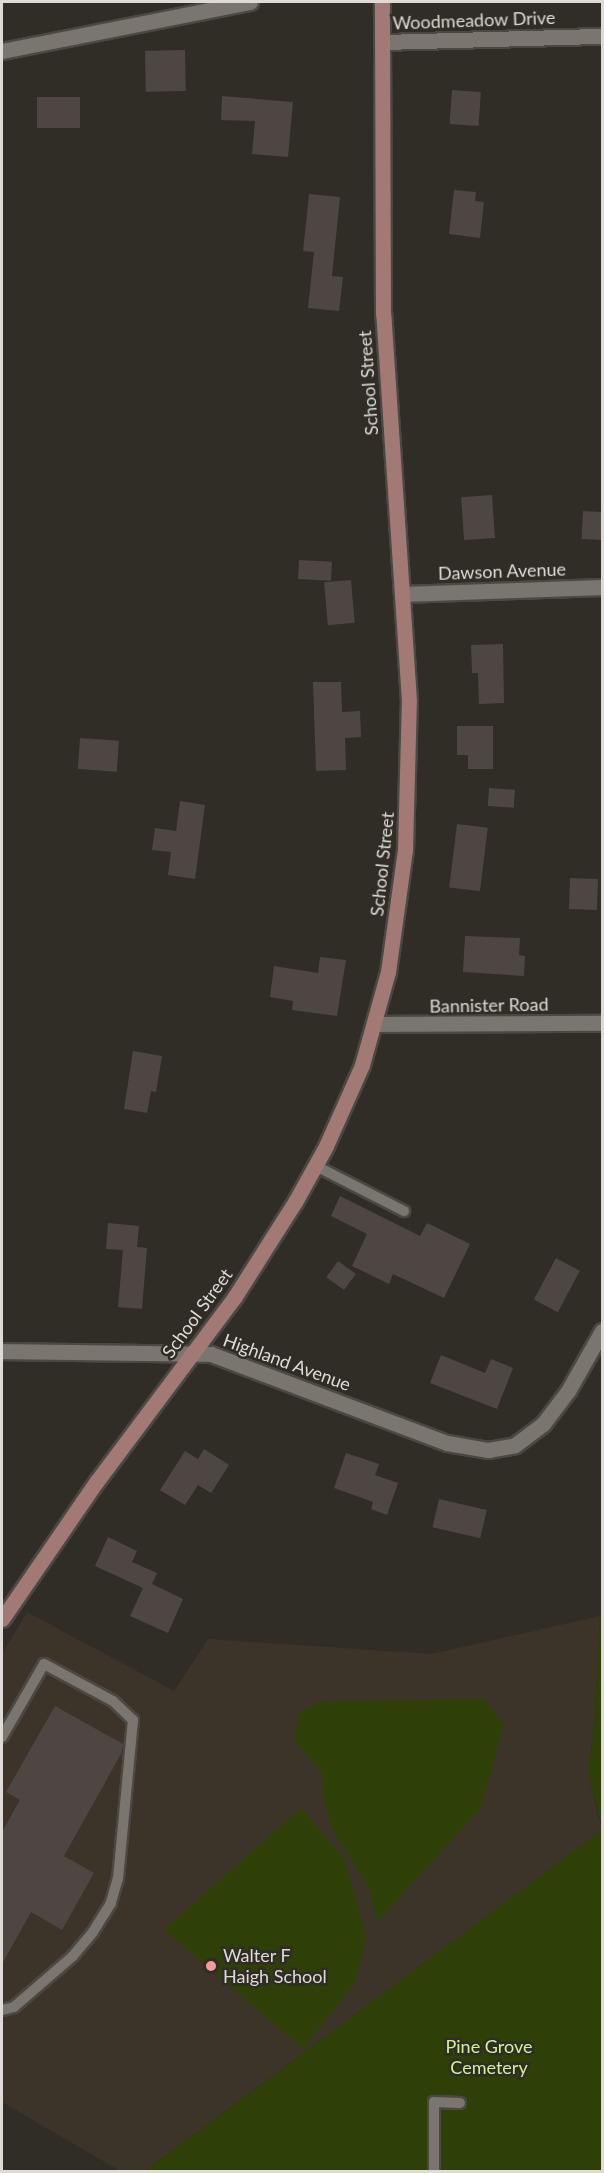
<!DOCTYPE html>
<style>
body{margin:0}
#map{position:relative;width:604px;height:2173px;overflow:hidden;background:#302c26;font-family:Lato,sans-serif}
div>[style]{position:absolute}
.built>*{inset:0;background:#3c3429}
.green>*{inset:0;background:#2e4008}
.building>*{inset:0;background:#4e4643;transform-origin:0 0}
.roads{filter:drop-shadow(2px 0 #4b4843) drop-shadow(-2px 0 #4b4843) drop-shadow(0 2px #4b4843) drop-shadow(0 -2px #4b4843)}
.lane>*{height:10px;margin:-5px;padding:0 5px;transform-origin:5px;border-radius:5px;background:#7a756e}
.street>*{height:15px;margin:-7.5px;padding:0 7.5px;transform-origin:7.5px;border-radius:7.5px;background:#7a756e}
.secondary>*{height:15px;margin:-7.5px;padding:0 7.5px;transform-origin:7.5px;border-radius:7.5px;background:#a27974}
.dots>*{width:16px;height:16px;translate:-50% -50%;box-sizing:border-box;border:3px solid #302c26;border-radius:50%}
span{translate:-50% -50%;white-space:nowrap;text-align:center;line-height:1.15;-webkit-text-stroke:5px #302c26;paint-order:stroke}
.street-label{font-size:18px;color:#dedbd7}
.poi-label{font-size:18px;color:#dedbd7}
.left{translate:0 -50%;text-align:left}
.park-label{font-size:18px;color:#cef295}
.frame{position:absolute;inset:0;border:3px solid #dedbd7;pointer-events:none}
</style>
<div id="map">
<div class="built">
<div style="clip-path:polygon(27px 1612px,174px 1691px,208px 1639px,431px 1654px,600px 1616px,594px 1730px,588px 1772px,602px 1830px,145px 2171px,120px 2171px,2px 2102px,2px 1654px)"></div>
</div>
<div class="green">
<div style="clip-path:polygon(600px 1616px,602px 1616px,602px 1826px,588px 1772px,594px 1730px)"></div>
<div style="clip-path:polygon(484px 1699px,504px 1724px,481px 1809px,377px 1922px,369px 1889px,332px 1829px,324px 1799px,322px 1773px,294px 1740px,299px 1713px,320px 1702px)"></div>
<div style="clip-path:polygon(301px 1808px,344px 1858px,367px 1938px,356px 1982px,303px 2049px,164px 1930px)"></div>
<div style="clip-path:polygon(602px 1830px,602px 2171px,145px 2171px)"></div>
</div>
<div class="building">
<div style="left:185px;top:50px;width:41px;height:40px;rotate:89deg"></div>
<div style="left:452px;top:90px;width:29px;height:34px;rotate:4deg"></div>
<div style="clip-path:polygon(222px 96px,293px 102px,288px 157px,252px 154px,255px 121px,221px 120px)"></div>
<div style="left:80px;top:97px;width:31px;height:43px;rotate:90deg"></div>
<div style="clip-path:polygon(454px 190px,476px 192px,475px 201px,484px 202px,480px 238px,449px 234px)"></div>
<div style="clip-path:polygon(309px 194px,340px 197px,332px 276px,343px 277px,339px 311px,308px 308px,314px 252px,303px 251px)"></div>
<div style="left:492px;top:495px;width:43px;height:31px;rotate:86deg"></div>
<div style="left:583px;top:511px;width:20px;height:28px;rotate:3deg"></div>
<div style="left:299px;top:560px;width:33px;height:19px;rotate:3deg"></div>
<div style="left:351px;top:580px;width:43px;height:27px;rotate:85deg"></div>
<div style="clip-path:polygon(503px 644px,504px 703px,479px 704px,478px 673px,472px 673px,471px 645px)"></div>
<div style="clip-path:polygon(313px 682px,341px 682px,342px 712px,360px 711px,361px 737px,345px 738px,346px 770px,316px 771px)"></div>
<div style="clip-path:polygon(457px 726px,493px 726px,493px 769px,468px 769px,468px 755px,457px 755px)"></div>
<div style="left:80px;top:738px;width:39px;height:31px;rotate:4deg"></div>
<div style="left:489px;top:788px;width:26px;height:18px;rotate:4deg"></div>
<div style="clip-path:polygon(180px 801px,205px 805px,195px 879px,168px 875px,171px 852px,152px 850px,155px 828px,176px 831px)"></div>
<div style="left:457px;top:824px;width:31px;height:64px;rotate:7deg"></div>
<div style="left:570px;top:878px;width:28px;height:31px;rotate:2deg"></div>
<div style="clip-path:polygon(465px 936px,520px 938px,519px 955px,525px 956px,524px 976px,463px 972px)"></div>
<div style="clip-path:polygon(320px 957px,346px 960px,337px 1016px,292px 1010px,293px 1001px,270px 997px,274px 966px,318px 973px)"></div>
<div style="clip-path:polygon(133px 1051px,162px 1056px,156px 1092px,151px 1091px,147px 1113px,124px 1109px)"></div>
<div style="clip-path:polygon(340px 1196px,420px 1236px,427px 1223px,470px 1244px,444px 1298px,393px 1274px,389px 1284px,352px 1266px,367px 1234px,331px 1216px)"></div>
<div style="clip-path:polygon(108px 1223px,139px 1226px,137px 1247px,147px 1248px,142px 1309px,118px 1307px,123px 1250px,106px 1249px)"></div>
<div style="left:556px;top:1258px;width:27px;height:47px;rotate:28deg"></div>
<div style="left:338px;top:1261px;width:22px;height:20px;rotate:36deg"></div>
<div style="clip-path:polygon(441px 1355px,485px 1373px,491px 1359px,513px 1368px,497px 1409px,430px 1383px)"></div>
<div style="clip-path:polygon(204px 1449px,229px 1465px,211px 1493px,198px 1485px,185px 1505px,160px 1490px,185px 1451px,198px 1459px)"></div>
<div style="clip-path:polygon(346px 1453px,379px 1464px,375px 1475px,398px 1483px,387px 1515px,371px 1509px,373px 1502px,334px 1488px)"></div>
<div style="left:439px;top:1499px;width:49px;height:29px;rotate:13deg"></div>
<div style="clip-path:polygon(108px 1537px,137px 1551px,132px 1562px,157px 1573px,152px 1584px,183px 1599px,168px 1633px,130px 1616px,143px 1588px,95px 1566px)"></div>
<div style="clip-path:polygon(55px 1706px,123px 1744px,122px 1752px,64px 1856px,94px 1873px,62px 1930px,31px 1912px,2px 1964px,2px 1832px,20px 1800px,6px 1792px)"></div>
</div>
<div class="roads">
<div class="lane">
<div style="left:316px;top:1166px;width:99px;rotate:27.1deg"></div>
<div style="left:2px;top:1737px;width:84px;rotate:-60.1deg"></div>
<div style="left:44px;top:1664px;width:78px;rotate:28.2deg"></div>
<div style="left:113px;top:1701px;width:28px;rotate:44deg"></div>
<div style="left:133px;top:1720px;width:159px;rotate:95.4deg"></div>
<div style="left:118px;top:1878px;width:26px;rotate:106deg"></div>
<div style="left:111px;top:1903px;width:34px;rotate:122deg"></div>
<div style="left:93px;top:1932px;width:31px;rotate:130deg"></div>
<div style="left:73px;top:1956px;width:78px;rotate:139.2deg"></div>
<div style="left:14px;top:2007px;width:12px;rotate:166deg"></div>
<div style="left:434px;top:2172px;width:70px;rotate:-90deg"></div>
<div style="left:434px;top:2102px;width:26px;rotate:2deg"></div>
</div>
<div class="street">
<div style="left:383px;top:42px;width:219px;rotate:-1.6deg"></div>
<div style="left:2px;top:51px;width:253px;rotate:-11.2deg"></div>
<div style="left:402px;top:594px;width:200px;rotate:-2deg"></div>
<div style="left:375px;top:1024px;width:227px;rotate:-0.3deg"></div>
<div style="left:2px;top:1351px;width:209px;rotate:0.8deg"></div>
<div style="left:211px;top:1354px;width:252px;rotate:20.7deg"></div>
<div style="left:447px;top:1443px;width:42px;rotate:9.7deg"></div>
<div style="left:488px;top:1450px;width:27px;rotate:-10deg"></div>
<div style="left:515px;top:1445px;width:35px;rotate:-37deg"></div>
<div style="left:543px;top:1424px;width:41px;rotate:-52.9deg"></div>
<div style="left:568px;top:1391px;width:69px;rotate:-60.5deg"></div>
</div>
<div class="secondary">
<div style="left:2px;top:1619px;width:168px;rotate:-55.5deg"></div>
<div style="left:97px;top:1481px;width:229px;rotate:-53.2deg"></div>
<div style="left:234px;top:1298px;width:114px;rotate:-57.6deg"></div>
<div style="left:295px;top:1202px;width:64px;rotate:-61deg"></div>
<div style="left:326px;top:1146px;width:89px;rotate:-66deg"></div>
<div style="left:362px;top:1065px;width:97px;rotate:-74.4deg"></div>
<div style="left:388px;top:972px;width:123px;rotate:-82.1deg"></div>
<div style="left:405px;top:850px;width:149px;rotate:-88.5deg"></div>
<div style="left:409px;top:701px;width:388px;rotate:-93.8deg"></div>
<div style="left:383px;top:314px;width:312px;rotate:-90.2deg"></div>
</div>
</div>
<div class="dots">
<div style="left:211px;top:1966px;background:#f59b9b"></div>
</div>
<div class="street-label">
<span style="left:474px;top:20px;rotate:-2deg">Woodmeadow Drive</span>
<span style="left:368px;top:383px;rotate:-94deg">School Street</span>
<span style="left:502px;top:571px;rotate:-2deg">Dawson Avenue</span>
<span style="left:382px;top:864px;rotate:-84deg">School Street</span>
<span style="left:489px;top:1005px;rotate:-1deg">Bannister Road</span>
<span style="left:197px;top:1313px;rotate:-54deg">School Street</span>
<span style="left:287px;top:1362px;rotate:20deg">Highland Avenue</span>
</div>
<div class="poi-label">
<span class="left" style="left:223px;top:1966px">Walter F<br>Haigh School</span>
</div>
<div class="park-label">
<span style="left:489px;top:2057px">Pine Grove<br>Cemetery</span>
</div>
<div class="frame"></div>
</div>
